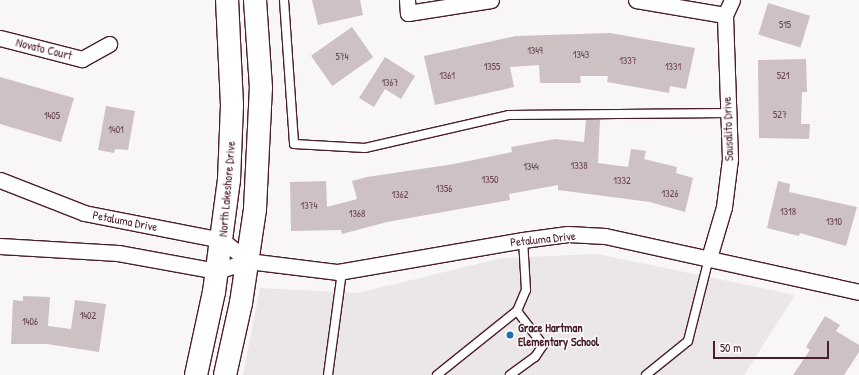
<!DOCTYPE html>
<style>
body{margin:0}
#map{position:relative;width:859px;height:375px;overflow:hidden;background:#f8f6f7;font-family:"Patrick Hand",sans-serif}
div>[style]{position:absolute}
.built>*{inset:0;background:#ebe6e8}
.building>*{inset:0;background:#cdc1c4;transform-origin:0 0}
.roads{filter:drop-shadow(1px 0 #4a1f2b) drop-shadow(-1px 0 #4a1f2b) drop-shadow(0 1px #4a1f2b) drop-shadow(0 -1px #4a1f2b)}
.service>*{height:8px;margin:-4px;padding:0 4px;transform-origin:4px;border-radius:4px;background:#fff}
.minor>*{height:15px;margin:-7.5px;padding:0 7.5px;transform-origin:7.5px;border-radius:7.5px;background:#fff}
.secondary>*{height:22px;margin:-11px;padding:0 11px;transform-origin:11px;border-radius:11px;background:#fff}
.dots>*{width:11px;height:11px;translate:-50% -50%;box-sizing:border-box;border:2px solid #fff;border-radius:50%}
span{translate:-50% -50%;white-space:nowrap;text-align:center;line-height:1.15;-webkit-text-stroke:3px #fff;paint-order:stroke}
.number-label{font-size:10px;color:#6b4851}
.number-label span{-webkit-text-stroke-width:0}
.street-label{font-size:12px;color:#4a1f2b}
.poi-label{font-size:12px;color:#4a1f2b;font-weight:700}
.left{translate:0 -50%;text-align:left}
.scale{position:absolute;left:713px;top:341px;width:116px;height:18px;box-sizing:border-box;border:2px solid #4a1f2b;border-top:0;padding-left:5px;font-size:12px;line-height:14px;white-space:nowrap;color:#4a1f2b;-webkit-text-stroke:3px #fff;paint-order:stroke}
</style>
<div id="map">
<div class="built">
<div style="clip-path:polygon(597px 254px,795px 295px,744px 375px,243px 375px,260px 288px,358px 293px,502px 258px)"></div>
</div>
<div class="building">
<div style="clip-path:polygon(312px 0,360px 0,363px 15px,318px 25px)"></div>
<div style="left:768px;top:3px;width:44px;height:33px;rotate:17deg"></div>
<div style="left:352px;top:27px;width:37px;height:50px;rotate:55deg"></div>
<div style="clip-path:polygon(610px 33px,695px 48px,686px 89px,670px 86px,669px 93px,607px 82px,608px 76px,580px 76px,581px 83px,540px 83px,539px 65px,510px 67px,514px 87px,435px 105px,424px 56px,516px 36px)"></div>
<div style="clip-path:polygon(385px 57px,415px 76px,401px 99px,385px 89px,374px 107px,359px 98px)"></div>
<div style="clip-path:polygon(806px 59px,807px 92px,802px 92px,801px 124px,810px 124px,809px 139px,759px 138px,758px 60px)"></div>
<div style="clip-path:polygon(0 77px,74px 98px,61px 142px,0 124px)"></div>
<div style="clip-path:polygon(106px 106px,135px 111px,128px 150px,115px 149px,114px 153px,98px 150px)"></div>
<div style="clip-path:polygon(586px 120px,600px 120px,598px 163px,628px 167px,631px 149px,646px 151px,644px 159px,677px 167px,676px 173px,693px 178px,685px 212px,650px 202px,558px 190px,558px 185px,509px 194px,510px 200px,387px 222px,342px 234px,341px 230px,291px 231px,290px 182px,326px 181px,327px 207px,357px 199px,352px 181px,367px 177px,454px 164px,512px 152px,511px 147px,555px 139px,584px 142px)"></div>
<div style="clip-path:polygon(778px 181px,790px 184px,789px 192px,857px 207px,846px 246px,800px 233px,799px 236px,767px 228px)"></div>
<div style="clip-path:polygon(23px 296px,50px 297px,48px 326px,71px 329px,75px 300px,106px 304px,99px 352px,47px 344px,11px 344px,13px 300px,23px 301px)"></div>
<div style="clip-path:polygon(825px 316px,840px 325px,836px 331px,859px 345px,859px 352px,844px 375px,793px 375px,810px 350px,806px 347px)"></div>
</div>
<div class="roads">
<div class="service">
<div style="left:284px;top:0;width:144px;rotate:86deg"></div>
<div style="left:294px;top:144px;width:71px;rotate:3.2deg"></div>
<div style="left:365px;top:148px;width:148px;rotate:-12.9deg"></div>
<div style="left:509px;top:115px;width:219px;rotate:-0.5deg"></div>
<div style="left:328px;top:375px;width:104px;rotate:-82.3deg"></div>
<div style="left:437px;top:375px;width:102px;rotate:-38.7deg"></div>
<div style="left:517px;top:311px;width:23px;rotate:-67deg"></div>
<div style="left:526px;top:290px;width:50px;rotate:-93.4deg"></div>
<div style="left:510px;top:375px;width:31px;rotate:-36deg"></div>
<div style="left:535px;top:357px;width:14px;rotate:-56deg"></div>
<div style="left:543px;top:345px;width:43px;rotate:-127.4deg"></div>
<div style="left:646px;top:375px;width:54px;rotate:-39deg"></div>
<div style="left:688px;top:341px;width:86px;rotate:-75.8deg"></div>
</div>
<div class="minor">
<div style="left:407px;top:0;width:13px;rotate:86deg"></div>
<div style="left:408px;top:13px;width:84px;rotate:-8.9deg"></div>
<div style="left:636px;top:0;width:90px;rotate:9.6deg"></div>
<div style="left:0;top:38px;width:85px;rotate:14.4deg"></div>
<div style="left:82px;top:59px;width:31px;rotate:-29deg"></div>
<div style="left:0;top:180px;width:90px;rotate:21.4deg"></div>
<div style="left:84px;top:213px;width:141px;rotate:11.1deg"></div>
<div style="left:222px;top:240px;width:33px;rotate:39deg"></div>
<div style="left:0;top:246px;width:118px;rotate:3.4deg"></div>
<div style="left:118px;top:253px;width:101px;rotate:10.3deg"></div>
<div style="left:217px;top:271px;width:33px;rotate:-18deg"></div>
<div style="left:248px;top:261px;width:91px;rotate:7deg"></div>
<div style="left:338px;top:272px;width:188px;rotate:-9.8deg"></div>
<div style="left:523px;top:240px;width:45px;rotate:-7.6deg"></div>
<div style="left:568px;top:234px;width:37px;rotate:3deg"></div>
<div style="left:605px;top:236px;width:260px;rotate:12.4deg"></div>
<div style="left:709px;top:258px;width:53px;rotate:-73.6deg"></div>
<div style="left:724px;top:207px;width:48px;rotate:-82.9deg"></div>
<div style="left:730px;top:159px;width:144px;rotate:-92deg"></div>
<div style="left:725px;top:15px;width:17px;rotate:-65deg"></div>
</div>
<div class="secondary">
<div style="left:196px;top:375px;width:85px;rotate:-77.8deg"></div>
<div style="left:214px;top:292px;width:113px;rotate:-82.4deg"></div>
<div style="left:229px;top:180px;width:75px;rotate:-87.7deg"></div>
<div style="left:232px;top:105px;width:105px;rotate:-92.7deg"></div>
<div style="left:225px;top:375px;width:74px;rotate:-77.5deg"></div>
<div style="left:241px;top:303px;width:95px;rotate:-81.5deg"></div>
<div style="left:255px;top:209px;width:121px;rotate:-87.2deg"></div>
<div style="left:261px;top:88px;width:88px;rotate:-93.9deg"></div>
</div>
</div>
<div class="dots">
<div style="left:510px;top:335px;background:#1f6fb2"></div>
</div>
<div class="number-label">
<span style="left:785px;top:25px">515</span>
<span style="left:535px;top:51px">1349</span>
<span style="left:581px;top:55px">1343</span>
<span style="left:342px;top:57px">574</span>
<span style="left:628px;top:61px">1337</span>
<span style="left:492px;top:67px">1355</span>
<span style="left:673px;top:67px">1331</span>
<span style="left:447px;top:76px">1361</span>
<span style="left:783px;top:76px">521</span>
<span style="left:390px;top:83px">1367</span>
<span style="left:780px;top:115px">527</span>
<span style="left:52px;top:116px">1405</span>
<span style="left:116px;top:130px">1401</span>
<span style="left:579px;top:166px">1338</span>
<span style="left:531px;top:167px">1344</span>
<span style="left:490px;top:180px">1350</span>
<span style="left:622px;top:181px">1332</span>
<span style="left:444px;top:189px">1356</span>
<span style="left:670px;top:194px">1326</span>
<span style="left:400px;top:195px">1362</span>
<span style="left:309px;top:206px">1374</span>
<span style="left:788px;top:212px">1318</span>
<span style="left:357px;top:214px">1368</span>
<span style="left:834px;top:222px">1310</span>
<span style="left:88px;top:316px">1402</span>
<span style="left:30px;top:322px">1406</span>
</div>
<div class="street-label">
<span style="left:44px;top:49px;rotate:14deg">Novato Court</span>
<span style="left:728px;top:129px;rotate:-92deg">Sausalito Drive</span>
<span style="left:227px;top:189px;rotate:-85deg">North Lakeshore Drive</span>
<span style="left:125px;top:221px;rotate:11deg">Petaluma Drive</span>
<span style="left:543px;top:239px;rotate:-6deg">Petaluma Drive</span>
</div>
<div class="poi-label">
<span class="left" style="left:518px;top:335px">Grace Hartman<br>Elementary School</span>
</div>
<div class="scale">50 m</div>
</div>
